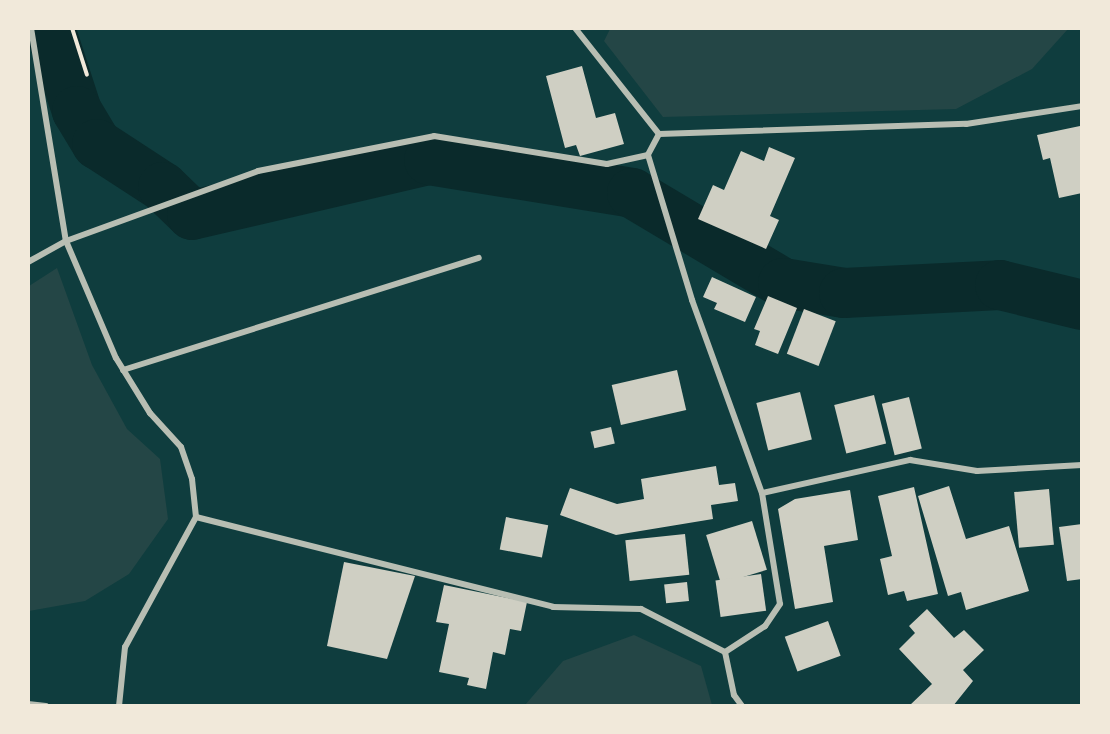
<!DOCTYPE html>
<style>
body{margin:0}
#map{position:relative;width:1110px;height:734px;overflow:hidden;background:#0f3d3e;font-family:Lato,sans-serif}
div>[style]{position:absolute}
.green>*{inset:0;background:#244646}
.river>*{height:50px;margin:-25px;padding:0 25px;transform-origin:25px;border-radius:25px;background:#0a2a2b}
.building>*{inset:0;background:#cfcfc3;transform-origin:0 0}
.path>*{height:4px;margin:-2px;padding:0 2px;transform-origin:2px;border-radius:2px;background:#f1e9da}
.minor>*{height:6px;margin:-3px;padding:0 3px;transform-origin:3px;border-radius:3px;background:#b8beb3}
span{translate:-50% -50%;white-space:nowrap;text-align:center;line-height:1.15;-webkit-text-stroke:4.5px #f1e9da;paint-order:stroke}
.frame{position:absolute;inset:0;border:30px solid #f1e9da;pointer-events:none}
</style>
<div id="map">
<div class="green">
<div style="clip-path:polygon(610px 29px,610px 28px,1068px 29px,1032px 69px,956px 109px,663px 117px,604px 41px)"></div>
<div style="clip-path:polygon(57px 268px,92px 365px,127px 429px,160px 459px,168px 519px,129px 574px,85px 601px,29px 611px,29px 286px)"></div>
<div style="clip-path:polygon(634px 635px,701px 666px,712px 705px,525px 705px,563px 661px)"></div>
</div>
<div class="river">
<div style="left:50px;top:28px;width:87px;rotate:72deg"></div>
<div style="left:77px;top:111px;width:39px;rotate:59deg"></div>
<div style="left:97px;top:144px;width:79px;rotate:33.1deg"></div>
<div style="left:163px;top:187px;width:40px;rotate:44deg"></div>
<div style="left:192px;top:215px;width:243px;rotate:-13.1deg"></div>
<div style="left:429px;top:160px;width:206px;rotate:9.2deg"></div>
<div style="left:632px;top:193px;width:176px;rotate:30.8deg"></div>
<div style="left:783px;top:283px;width:62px;rotate:9.3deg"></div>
<div style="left:844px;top:293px;width:156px;rotate:-2.9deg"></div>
<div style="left:1000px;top:285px;width:84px;rotate:13.7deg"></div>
</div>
<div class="building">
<div style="clip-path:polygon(582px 66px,596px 118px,615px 113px,624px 144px,580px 156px,576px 145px,565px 148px,546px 76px)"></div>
<div style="clip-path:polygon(1080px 126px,1082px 193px,1059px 198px,1050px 158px,1043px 160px,1037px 135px)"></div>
<div style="clip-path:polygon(769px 147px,795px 158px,770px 216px,779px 220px,766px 249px,698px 219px,713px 185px,724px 190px,741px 151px,764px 161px)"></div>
<div style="clip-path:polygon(712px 277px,756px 297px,745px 322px,714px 309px,717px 303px,703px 297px)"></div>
<div style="clip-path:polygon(768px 296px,797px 308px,778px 354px,755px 345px,760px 331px,754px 329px)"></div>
<div style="left:804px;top:309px;width:34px;height:48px;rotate:21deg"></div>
<div style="left:677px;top:370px;width:41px;height:67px;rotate:77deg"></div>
<div style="left:800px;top:392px;width:49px;height:45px;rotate:76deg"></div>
<div style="left:874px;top:395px;width:50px;height:41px;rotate:76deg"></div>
<div style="left:909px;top:397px;width:53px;height:28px;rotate:76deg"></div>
<div style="left:611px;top:427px;width:17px;height:21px;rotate:77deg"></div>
<div style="clip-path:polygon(716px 466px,719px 485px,735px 483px,738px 501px,711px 505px,713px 519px,616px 535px,560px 515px,570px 488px,617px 504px,644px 499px,641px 479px)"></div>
<div style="clip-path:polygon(949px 486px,966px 539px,1009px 526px,1029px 591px,966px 610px,961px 592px,948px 596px,918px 496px)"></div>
<div style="clip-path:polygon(914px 487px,938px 594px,907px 601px,904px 591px,888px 595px,880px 559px,892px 556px,878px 496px)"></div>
<div style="left:1049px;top:489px;width:56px;height:35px;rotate:85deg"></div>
<div style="clip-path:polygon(850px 490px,858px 540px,824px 546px,833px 602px,795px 609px,778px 509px,795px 499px)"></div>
<div style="left:506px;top:517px;width:43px;height:33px;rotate:11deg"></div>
<div style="left:752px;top:521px;width:51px;height:48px;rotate:73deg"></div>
<div style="clip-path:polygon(1082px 524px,1082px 579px,1067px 581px,1059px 527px)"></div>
<div style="left:685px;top:534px;width:41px;height:60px;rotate:84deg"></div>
<div style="clip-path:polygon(344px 562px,415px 576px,387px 659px,327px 646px)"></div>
<div style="left:761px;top:574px;width:37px;height:46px;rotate:82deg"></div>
<div style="left:687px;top:582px;width:19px;height:23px;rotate:84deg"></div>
<div style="clip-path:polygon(444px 585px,527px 602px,521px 631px,510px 629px,505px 655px,493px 652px,486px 689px,467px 685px,469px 678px,439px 672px,449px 624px,436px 622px)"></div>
<div style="clip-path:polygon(927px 609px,954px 638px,964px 630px,984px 650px,963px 670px,973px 681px,953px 706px,909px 706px,932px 684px,899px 649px,915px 633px,909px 626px)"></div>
<div style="left:828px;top:621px;width:37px;height:46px;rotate:70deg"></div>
</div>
<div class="path">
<div style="left:72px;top:28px;width:49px;rotate:72.3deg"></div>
</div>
<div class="minor">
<div style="left:31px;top:28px;width:216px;rotate:80.7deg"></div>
<div style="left:66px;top:241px;width:127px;rotate:66.9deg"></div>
<div style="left:116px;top:358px;width:65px;rotate:58.3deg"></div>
<div style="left:150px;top:413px;width:46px;rotate:47.6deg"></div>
<div style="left:181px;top:447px;width:34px;rotate:71deg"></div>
<div style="left:192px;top:479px;width:38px;rotate:84deg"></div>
<div style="left:196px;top:517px;width:148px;rotate:118.6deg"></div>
<div style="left:125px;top:647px;width:59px;rotate:95.8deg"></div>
<div style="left:575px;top:28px;width:135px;rotate:51.6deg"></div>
<div style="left:659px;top:134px;width:24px;rotate:118deg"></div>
<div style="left:648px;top:155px;width:152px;rotate:73.1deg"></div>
<div style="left:692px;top:300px;width:205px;rotate:70.1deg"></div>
<div style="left:762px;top:493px;width:112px;rotate:80.8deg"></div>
<div style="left:780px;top:604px;width:27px;rotate:124deg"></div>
<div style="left:765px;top:626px;width:48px;rotate:147deg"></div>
<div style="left:659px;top:134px;width:307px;rotate:-1.9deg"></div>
<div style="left:966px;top:124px;width:117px;rotate:-8.8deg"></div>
<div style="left:28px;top:262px;width:43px;rotate:-28.9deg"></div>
<div style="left:66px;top:241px;width:204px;rotate:-20deg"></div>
<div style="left:258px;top:171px;width:179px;rotate:-11.2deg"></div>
<div style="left:434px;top:136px;width:175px;rotate:9.2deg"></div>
<div style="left:607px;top:164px;width:42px;rotate:-12.4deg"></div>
<div style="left:123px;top:370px;width:373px;rotate:-17.5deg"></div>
<div style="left:762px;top:493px;width:152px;rotate:-12.6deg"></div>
<div style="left:910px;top:460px;width:68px;rotate:9.3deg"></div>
<div style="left:977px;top:471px;width:105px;rotate:-3.3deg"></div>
<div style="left:196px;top:517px;width:368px;rotate:14.1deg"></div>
<div style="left:553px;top:607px;width:88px;rotate:1.3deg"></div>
<div style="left:641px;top:609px;width:94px;rotate:27.1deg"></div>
<div style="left:725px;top:652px;width:44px;rotate:78.2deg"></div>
<div style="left:734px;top:695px;width:14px;rotate:54deg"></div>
<div style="left:28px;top:704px;width:18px;rotate:6deg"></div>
</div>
<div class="frame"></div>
</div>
